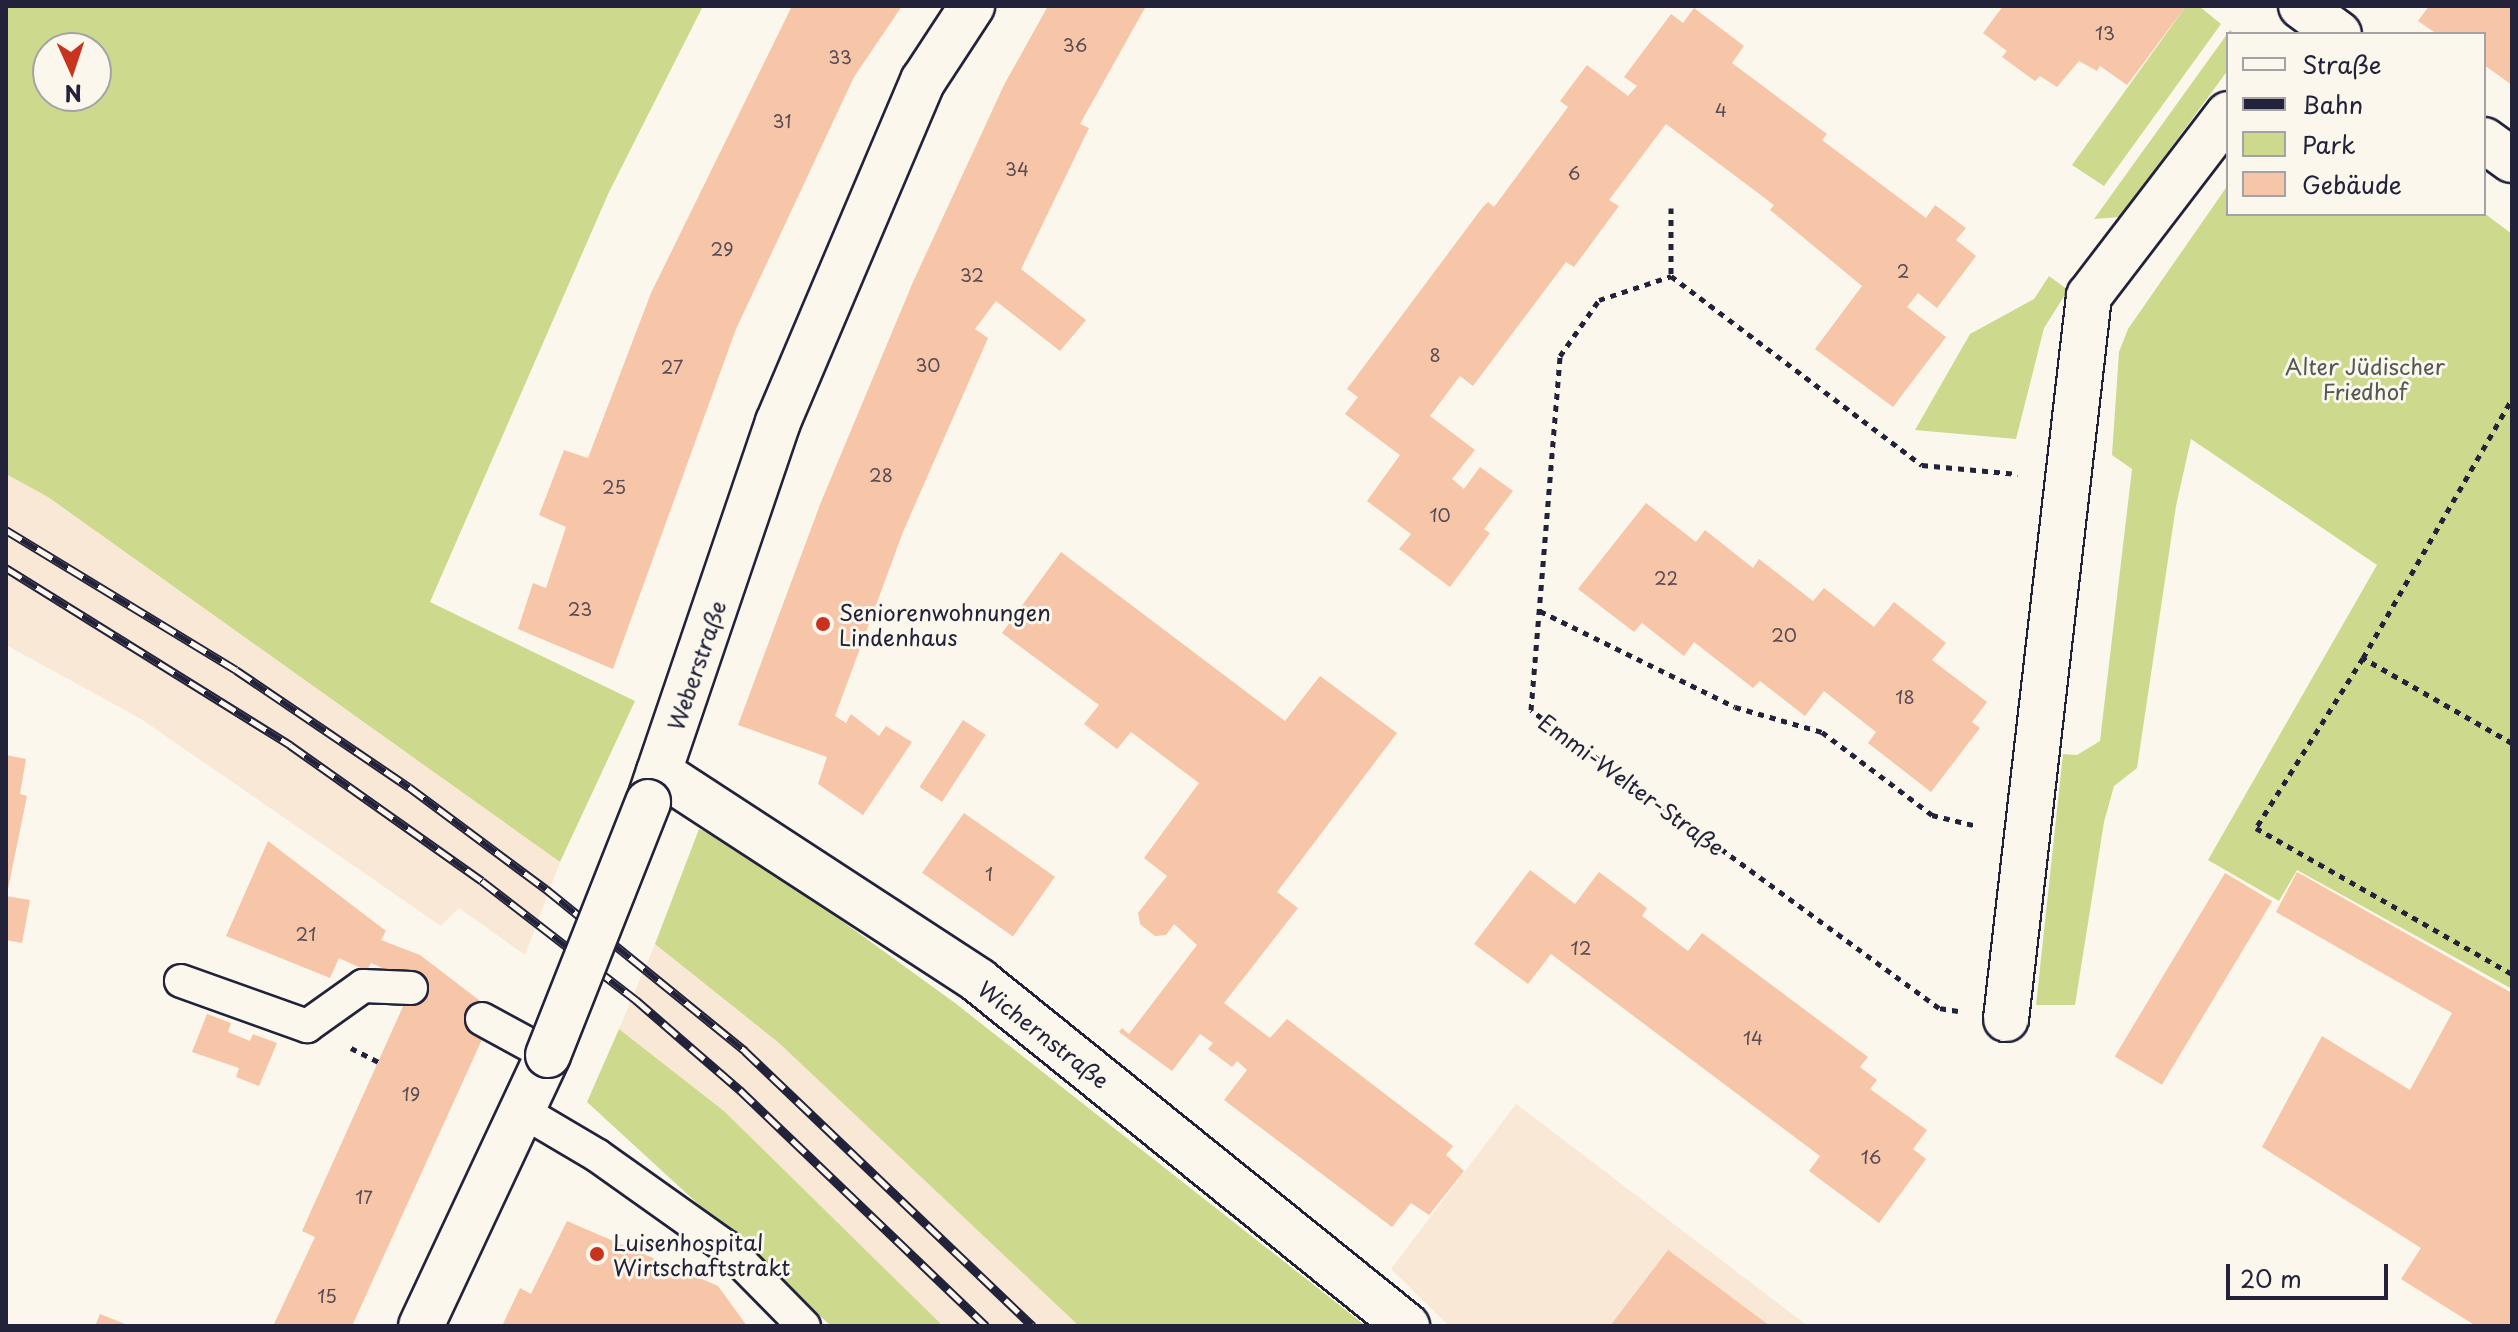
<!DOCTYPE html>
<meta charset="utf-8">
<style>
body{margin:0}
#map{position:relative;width:2518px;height:1332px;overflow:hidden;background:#fbf7ec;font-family:"Playpen Sans",sans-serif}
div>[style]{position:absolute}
.built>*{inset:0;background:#fae8d7}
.green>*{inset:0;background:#cdda8d}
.building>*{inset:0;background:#f7c5a7;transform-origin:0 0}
.path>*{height:5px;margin-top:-2.5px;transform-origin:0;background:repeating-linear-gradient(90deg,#22223b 0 6px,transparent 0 12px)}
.roads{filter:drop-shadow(2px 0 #22223b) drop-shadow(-2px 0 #22223b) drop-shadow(0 2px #22223b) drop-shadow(0 -2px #22223b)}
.service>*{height:32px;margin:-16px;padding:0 16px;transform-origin:16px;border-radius:16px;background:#fbf7ec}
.minor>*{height:44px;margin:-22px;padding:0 22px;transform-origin:22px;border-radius:22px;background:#fbf7ec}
.rail>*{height:9px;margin-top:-4.5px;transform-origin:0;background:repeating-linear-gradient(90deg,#fbf7ec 0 18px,#22223b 0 36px);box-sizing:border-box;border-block:2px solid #22223b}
.bridges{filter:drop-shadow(2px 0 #22223b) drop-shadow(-2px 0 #22223b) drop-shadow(0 2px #22223b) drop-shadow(0 -2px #22223b)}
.minor-bridge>*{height:44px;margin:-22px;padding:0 22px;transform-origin:22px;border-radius:22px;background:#fbf7ec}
.dots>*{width:22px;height:22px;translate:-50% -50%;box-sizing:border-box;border:4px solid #fbf7ec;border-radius:50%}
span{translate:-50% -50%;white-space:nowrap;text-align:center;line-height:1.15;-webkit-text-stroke:6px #fbf7ec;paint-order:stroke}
.number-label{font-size:18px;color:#574b56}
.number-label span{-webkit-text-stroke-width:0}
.park-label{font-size:22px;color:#555954}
.poi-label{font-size:22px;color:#22223b}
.left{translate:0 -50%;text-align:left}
.street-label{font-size:22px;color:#22223b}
.frame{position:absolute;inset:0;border:8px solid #22223b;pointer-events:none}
.legend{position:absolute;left:2226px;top:32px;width:260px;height:184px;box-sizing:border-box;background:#fbf7ec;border:2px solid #a4a2a5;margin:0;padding:10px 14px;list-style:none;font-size:24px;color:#22223b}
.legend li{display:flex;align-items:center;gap:16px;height:40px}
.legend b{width:40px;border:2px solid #a4a2a5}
.north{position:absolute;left:32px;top:32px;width:80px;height:80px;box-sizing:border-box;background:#fbf7ec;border:2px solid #a4a2a5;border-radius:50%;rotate:177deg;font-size:22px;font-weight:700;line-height:32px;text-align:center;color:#22223b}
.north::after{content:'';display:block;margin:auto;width:28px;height:36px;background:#c8321e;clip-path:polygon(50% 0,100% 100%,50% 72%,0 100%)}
.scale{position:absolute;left:2226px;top:1264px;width:162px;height:36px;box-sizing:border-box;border:4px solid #22223b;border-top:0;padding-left:10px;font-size:24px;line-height:28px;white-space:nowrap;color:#22223b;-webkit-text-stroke:6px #fbf7ec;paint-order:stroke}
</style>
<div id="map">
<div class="built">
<div style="clip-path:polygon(6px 474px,48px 497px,560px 862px,525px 955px,459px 908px,441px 926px,141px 719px,6px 645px)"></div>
<div style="clip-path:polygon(655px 944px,779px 1043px,1079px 1326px,943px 1326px,724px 1111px,619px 1029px)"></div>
<div style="clip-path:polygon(1516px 1104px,1808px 1326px,1449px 1326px,1391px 1269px)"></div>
</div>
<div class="green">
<div style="clip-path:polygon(evenodd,6px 6px,703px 6px,609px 192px,430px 602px,635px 701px,560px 862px,48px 497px,6px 474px,6px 6px,96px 48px,96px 96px,48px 96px,48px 48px,96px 48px)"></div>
<div style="clip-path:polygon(2186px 6px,2199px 6px,2221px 24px,2104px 186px,2072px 165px)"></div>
<div style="clip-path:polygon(2230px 30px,2235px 34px,2228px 34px,2228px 70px,2120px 217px,2094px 219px)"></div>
<div style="clip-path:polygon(2228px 185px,2228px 214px,2484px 213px,2512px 234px,2512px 989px,2297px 870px,2279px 901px,2208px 860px,2377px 565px,2191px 439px,2176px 506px,2137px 768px,2114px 786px,2104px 822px,2075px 1005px,2036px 1005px,2063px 754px,2077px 755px,2100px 741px,2132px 469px,2112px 455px,2119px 352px,2128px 329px)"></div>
<div style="clip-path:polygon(2049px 276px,2068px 290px,2044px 328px,2016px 439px,1915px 430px,1970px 334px,2034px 299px)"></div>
<div style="clip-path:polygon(699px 829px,737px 845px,955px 1003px,1366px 1326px,1079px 1326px,779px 1043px,655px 944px)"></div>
<div style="clip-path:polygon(619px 1029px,724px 1111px,943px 1326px,831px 1326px,587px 1102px)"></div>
</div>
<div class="building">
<div style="clip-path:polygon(792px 6px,902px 6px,854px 77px,736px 329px,613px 669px,518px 629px,533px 583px,546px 588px,566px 527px,539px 515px,564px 450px,588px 458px,651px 293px)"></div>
<div style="clip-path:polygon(1048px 6px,1146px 6px,1080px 124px,1089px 128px,1021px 269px,1086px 320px,1060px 351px,996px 301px,975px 329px,988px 338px,903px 532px,835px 716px,846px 723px,851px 714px,879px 736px,886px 726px,912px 742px,863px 815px,818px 784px,827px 757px,738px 725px,821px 502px,913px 282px,1004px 85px)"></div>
<div style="clip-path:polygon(2003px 6px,2186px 6px,2127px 85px,2100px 66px,2097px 71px,2079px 61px,2057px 87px,2040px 76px,2035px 81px,2002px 57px,2007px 51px,1983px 33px)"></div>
<div style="clip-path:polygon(2429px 6px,2512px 6px,2512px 85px,2484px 65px,2484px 34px,2437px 34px,2418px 21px)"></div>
<div style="clip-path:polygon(1694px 8px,1744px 46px,1732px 63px,1827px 134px,1822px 140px,1926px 218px,1935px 205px,1966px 228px,1956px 240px,1976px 256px,1937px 308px,1918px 293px,1907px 307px,1946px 337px,1893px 407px,1815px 349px,1862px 286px,1770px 210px,1774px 205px,1666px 124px,1609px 200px,1619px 206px,1574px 267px,1566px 262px,1473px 386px,1460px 376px,1430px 416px,1475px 450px,1452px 479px,1464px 489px,1480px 467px,1513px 491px,1484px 529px,1490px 533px,1450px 587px,1399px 549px,1411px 534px,1367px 501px,1400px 455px,1345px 414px,1358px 397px,1347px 389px,1482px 208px,1488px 202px,1494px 207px,1568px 107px,1560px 101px,1587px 65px,1628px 96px,1637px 86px,1624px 77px,1671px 14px,1683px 23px)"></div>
<div style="clip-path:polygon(1646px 503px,1696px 542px,1705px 530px,1753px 568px,1759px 559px,1813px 601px,1824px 588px,1874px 627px,1894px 602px,1946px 643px,1932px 660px,1987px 702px,1972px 722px,1980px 728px,1931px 792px,1868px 743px,1876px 732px,1824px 691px,1805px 716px,1760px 681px,1753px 688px,1694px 642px,1684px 656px,1642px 623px,1634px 632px,1578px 589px)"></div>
<div style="clip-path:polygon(1061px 552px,1285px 721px,1320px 676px,1397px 733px,1277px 892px,1298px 908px,1224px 1003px,1270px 1038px,1287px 1019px,1453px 1146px,1446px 1155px,1464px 1171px,1429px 1215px,1411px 1203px,1392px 1227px,1224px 1100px,1247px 1070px,1237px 1061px,1232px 1067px,1208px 1049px,1213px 1043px,1200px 1034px,1172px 1071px,1119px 1032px,1122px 1028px,1129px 1034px,1197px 945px,1174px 924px,1166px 935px,1155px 936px,1140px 924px,1138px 913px,1167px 876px,1144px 858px,1199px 783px,1131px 732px,1117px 749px,1084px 724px,1099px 705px,1002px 633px)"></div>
<div style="left:963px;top:720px;width:27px;height:80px;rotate:33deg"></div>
<div style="clip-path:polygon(6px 755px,26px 759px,20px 794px,27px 796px,7px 894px)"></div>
<div style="left:964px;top:813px;width:111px;height:73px;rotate:35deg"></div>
<div style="clip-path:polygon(268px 841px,386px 931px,381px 940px,420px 955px,488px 1007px,484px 1035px,352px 1326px,273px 1326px,315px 1237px,302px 1231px,414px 982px,371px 963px,367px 971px,339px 958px,330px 978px,226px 936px)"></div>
<div style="clip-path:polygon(1530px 870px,1575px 904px,1599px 872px,1647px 908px,1642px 916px,1688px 951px,1702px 933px,1868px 1057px,1860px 1067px,1877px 1080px,1870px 1089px,1927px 1130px,1913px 1149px,1926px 1159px,1879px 1223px,1809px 1171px,1820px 1156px,1551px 954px,1528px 984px,1474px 944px)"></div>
<div style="clip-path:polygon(2297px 872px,2512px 993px,2512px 1326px,2476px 1326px,2401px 1279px,2421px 1248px,2262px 1147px,2322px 1036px,2410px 1090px,2452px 1013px,2276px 912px)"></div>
<div style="left:2225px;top:873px;width:55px;height:214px;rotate:31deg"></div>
<div style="clip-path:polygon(6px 896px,30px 900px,22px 943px,6px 940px)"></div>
<div style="clip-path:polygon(207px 1014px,231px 1023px,228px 1032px,250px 1041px,253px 1034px,277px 1043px,259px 1086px,236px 1077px,239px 1068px,192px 1052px)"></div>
<div style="clip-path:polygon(567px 1221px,718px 1286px,747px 1326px,502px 1326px,520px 1288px,531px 1294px)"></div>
<div style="clip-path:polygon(1668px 1250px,1770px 1326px,1610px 1326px)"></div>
<div style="clip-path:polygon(100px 1314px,130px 1326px,95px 1326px)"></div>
</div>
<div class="path">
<div style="left:1671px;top:208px;width:68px;rotate:90deg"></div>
<div style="left:1540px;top:611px;width:217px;rotate:26.2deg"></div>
<div style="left:1735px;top:707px;width:91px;rotate:16deg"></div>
<div style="left:1822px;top:732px;width:138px;rotate:37deg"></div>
<div style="left:1932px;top:815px;width:46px;rotate:13.7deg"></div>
<div style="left:2363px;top:658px;width:299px;rotate:-60.1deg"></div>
<div style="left:2512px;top:743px;width:172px;rotate:-150.3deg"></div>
<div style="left:2363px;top:658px;width:201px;rotate:122.2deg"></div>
<div style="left:2256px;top:828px;width:295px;rotate:29.7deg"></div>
<div style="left:1958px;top:1011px;width:19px;rotate:-171deg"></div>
<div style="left:1939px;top:1008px;width:505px;rotate:-143.86deg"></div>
<div style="left:1531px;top:710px;width:355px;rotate:-85.3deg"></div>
<div style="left:1560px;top:356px;width:68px;rotate:-55.1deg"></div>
<div style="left:1599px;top:300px;width:76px;rotate:-18.4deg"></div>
<div style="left:1671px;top:276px;width:314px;rotate:37deg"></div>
<div style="left:1922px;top:465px;width:96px;rotate:5.4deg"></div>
<div style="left:351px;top:1048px;width:31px;rotate:27deg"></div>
</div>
<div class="roads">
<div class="service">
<div style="left:181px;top:981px;width:134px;rotate:19.7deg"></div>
<div style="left:307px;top:1026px;width:69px;rotate:-35.5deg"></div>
<div style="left:363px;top:986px;width:48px;rotate:2.4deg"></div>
<div style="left:482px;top:1019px;width:75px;rotate:28.6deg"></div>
<div style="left:522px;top:1111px;width:88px;rotate:30.6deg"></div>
<div style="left:598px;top:1156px;width:157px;rotate:35.4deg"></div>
<div style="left:726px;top:1247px;width:111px;rotate:45.4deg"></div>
</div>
<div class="minor">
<div style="left:2301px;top:6px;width:47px;rotate:36.4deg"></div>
<div style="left:2484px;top:140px;width:34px;rotate:36deg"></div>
<div style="left:659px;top:772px;width:382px;rotate:33.1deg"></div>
<div style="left:979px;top:981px;width:550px;rotate:38.87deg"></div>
<div style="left:650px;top:798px;width:397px;rotate:-71.2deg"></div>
<div style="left:778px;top:422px;width:371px;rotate:-67deg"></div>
<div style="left:923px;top:81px;width:90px;rotate:-56.8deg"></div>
<div style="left:2006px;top:1019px;width:728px;rotate:-83.45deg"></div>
<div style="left:2089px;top:296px;width:229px;rotate:-52.6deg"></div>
<div style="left:421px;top:1326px;width:299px;rotate:-64.9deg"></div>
</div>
</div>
<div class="rail">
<div style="left:6px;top:530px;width:269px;rotate:31.3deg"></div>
<div style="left:236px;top:670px;width:209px;rotate:34.1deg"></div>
<div style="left:409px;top:787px;width:171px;rotate:36.7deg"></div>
<div style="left:546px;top:889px;width:257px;rotate:39.1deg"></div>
<div style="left:745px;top:1051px;width:398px;rotate:43.7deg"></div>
<div style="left:6px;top:568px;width:335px;rotate:31.9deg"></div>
<div style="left:290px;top:745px;width:235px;rotate:35.3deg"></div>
<div style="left:482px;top:881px;width:195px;rotate:37.7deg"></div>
<div style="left:636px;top:1000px;width:138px;rotate:40.9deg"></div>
<div style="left:740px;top:1090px;width:341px;rotate:43.8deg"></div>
</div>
<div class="bridges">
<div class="minor-bridge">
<div style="left:548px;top:1055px;width:272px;rotate:-68.4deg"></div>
</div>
</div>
<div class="dots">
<div style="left:823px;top:624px;background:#c8321e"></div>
<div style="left:597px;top:1254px;background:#c8321e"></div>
</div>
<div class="number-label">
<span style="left:2105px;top:33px">13</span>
<span style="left:1075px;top:45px">36</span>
<span style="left:840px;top:57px">33</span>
<span style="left:1721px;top:110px">4</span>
<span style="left:782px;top:121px">31</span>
<span style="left:1017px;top:169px">34</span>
<span style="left:1574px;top:173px">6</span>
<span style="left:722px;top:249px">29</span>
<span style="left:1903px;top:271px">2</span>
<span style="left:972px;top:275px">32</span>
<span style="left:1435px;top:355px">8</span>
<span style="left:928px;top:365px">30</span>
<span style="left:672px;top:367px">27</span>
<span style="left:881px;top:475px">28</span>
<span style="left:614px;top:487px">25</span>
<span style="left:1440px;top:515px">10</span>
<span style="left:1666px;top:578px">22</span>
<span style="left:580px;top:609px">23</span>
<span style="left:1784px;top:635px">20</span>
<span style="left:1905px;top:697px">18</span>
<span style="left:989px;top:874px">1</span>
<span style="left:306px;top:934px">21</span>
<span style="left:1581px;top:948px">12</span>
<span style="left:1753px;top:1038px">14</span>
<span style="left:411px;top:1094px">19</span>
<span style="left:1871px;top:1157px">16</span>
<span style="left:364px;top:1197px">17</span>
<span style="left:327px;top:1296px">15</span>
</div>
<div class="park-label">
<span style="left:2365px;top:378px">Alter Jüdischer<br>Friedhof</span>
</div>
<div class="poi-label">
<span class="left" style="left:839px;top:624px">Seniorenwohnungen<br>Lindenhaus</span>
<span class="left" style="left:613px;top:1254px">Luisenhospital<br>Wirtschaftstrakt</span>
</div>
<div class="street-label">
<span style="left:696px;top:665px;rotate:-71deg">Weberstraße</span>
<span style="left:1632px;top:784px;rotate:36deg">Emmi-Welter-Straße</span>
<span style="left:1044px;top:1034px;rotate:38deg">Wichernstraße</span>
</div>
<div class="frame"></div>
<ul class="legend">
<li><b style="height:10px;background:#fbf7ec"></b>Straße</li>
<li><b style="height:10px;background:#22223b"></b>Bahn</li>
<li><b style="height:22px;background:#cdda8d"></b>Park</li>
<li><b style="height:22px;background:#f7c5a7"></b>Gebäude</li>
</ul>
<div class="north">N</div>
<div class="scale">20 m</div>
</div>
